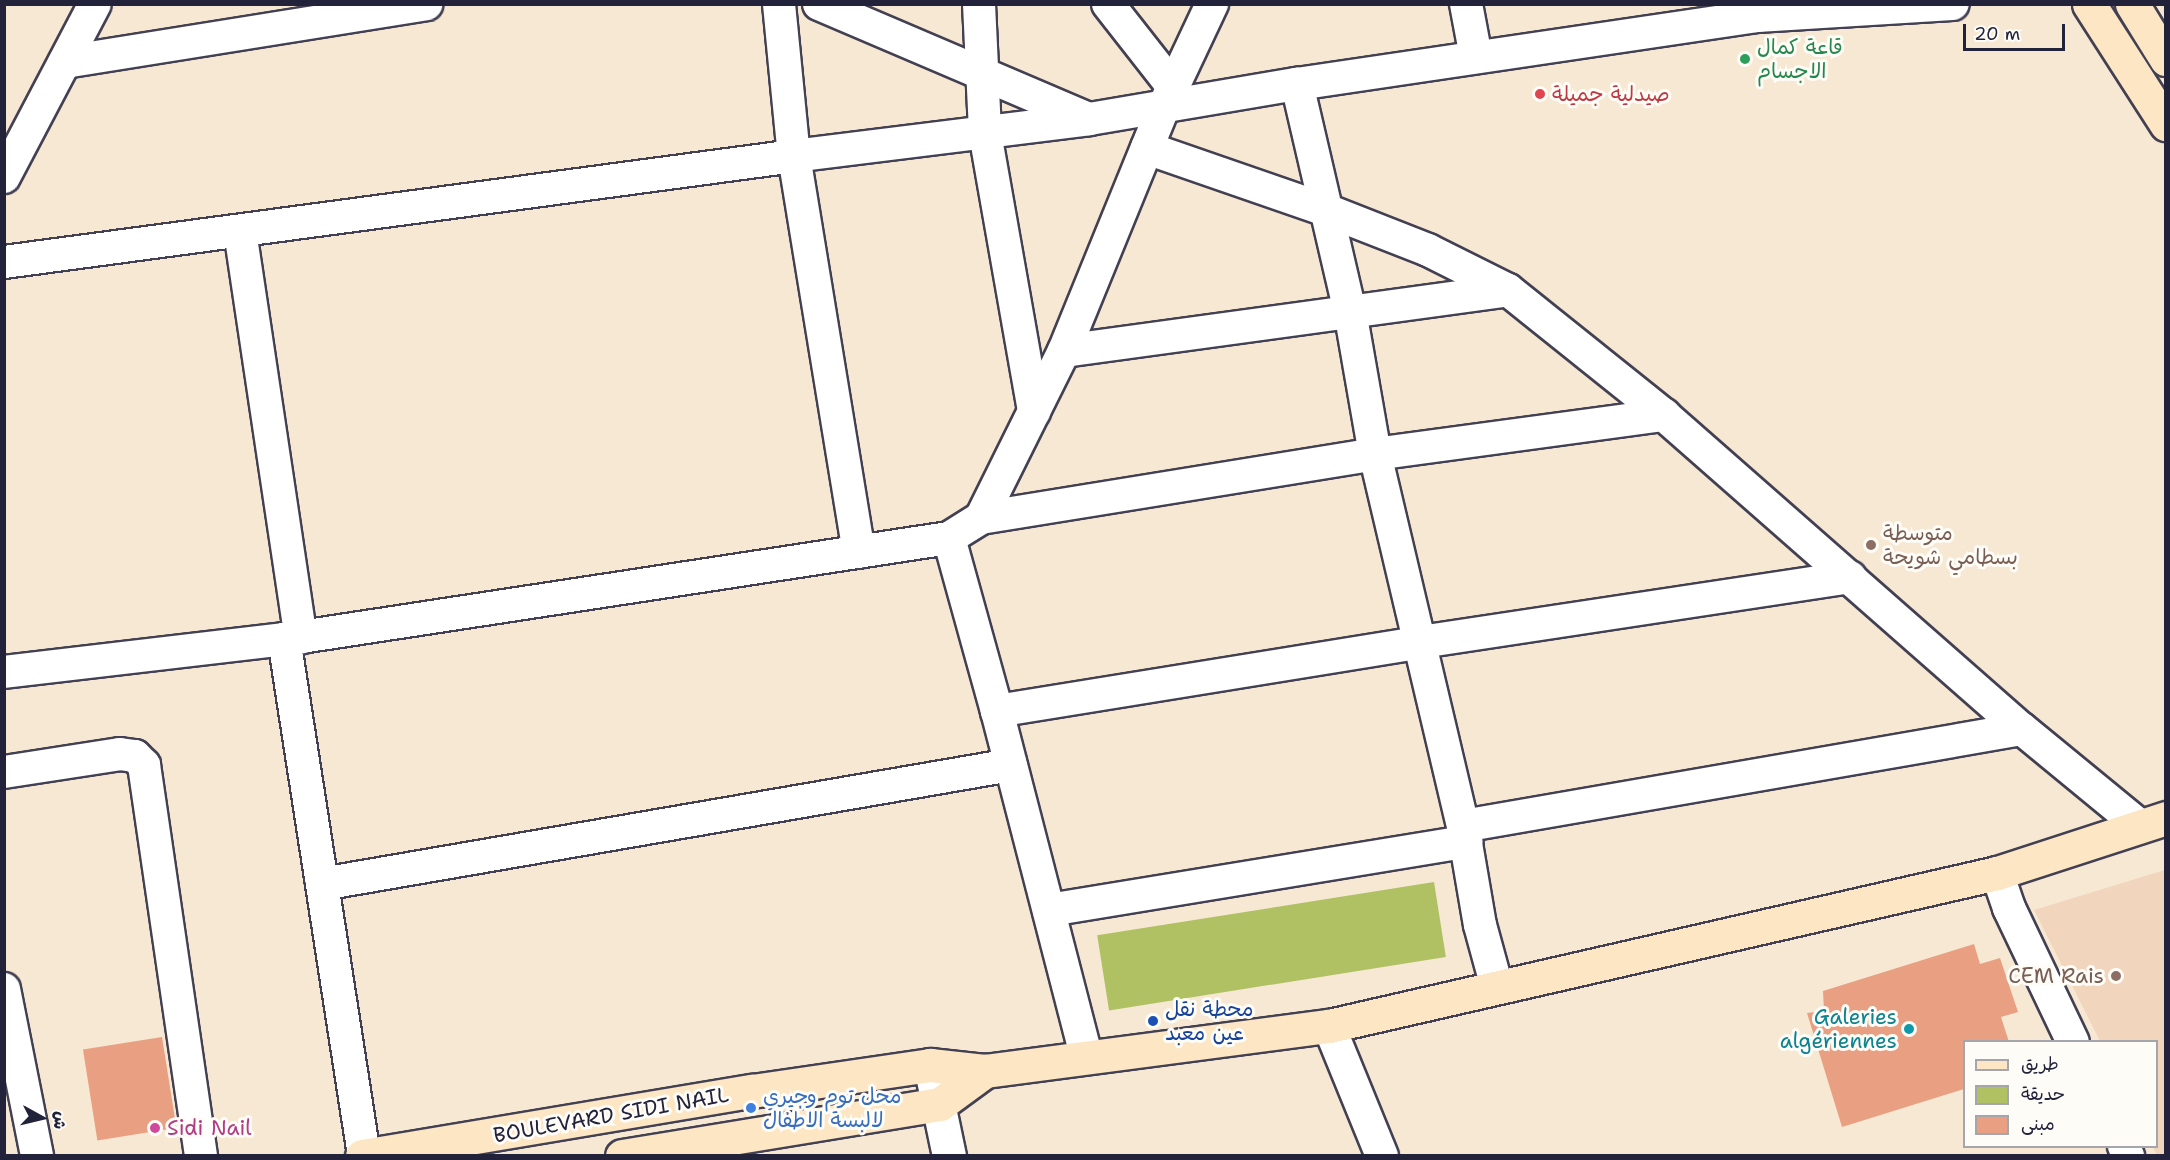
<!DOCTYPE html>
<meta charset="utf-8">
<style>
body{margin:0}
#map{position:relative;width:2170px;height:1160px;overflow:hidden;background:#f7e8d3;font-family:"Shantell Sans","Playpen Sans Arabic",sans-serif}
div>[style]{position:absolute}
.built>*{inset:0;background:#f1d5bd}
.green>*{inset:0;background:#b0c164;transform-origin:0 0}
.building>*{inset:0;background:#e99f81;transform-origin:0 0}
.roads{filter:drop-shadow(2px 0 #424052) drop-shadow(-2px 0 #424052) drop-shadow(0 2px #424052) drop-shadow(0 -2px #424052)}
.minor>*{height:32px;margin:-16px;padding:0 16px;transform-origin:16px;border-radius:16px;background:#fff}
.tertiary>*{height:33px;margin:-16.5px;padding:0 16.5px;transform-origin:16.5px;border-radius:16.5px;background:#fff}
.secondary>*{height:33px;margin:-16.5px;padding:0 16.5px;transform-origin:16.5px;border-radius:16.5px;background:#fce6c4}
.dots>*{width:16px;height:16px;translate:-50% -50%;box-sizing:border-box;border:3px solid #fdfcf7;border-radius:50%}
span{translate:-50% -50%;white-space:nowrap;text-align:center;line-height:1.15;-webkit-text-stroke:6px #fdfcf7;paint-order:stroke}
.leisure-label{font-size:21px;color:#27864d}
.left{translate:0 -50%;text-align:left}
.health-label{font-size:21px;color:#be3a42}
.education-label{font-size:21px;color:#785e54}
.right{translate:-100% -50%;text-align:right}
.transit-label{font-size:21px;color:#164399}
.culture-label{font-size:21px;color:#0d838f}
.shop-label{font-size:21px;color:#366cbe}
.street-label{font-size:21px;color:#22223b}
.hotel-label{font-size:21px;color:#b23c85}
.frame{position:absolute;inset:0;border:6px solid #22223b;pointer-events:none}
.legend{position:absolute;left:1963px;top:1040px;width:195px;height:108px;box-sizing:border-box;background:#fdfcf7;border:2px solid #a5a5ac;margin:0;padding:8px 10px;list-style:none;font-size:18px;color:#22223b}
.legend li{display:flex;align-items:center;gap:12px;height:30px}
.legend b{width:30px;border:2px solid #a5a5ac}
.north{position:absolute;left:12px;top:1088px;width:60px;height:60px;-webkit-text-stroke:4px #fdfcf7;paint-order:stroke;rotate:98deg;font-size:16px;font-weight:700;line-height:24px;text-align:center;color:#22223b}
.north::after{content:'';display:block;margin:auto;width:21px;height:27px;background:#22223b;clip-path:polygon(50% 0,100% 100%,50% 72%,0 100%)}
.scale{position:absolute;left:1963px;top:24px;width:102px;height:27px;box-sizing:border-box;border:3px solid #22223b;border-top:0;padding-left:8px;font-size:18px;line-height:21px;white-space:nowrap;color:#22223b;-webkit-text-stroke:4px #fdfcf7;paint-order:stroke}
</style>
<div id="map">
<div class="built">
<div style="clip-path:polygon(2165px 870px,2166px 1155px,2157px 1156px,2153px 1147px,2156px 1146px,2156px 1042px,2100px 1041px,2034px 910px)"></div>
</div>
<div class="green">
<div style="left:1434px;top:882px;width:76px;height:341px;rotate:81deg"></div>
</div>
<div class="building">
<div style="clip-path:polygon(1974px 944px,1980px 964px,2000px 958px,2018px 1012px,2001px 1017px,2009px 1042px,1964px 1042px,1964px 1089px,1842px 1127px,1807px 1013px,1824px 1011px,1823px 991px)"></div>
<div style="left:162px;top:1037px;width:92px;height:80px;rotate:81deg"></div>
</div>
<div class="roads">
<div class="minor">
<div style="left:779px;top:4px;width:153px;rotate:84.4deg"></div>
<div style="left:794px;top:156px;width:401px;rotate:80.7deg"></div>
<div style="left:819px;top:4px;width:293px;rotate:23.1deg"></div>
<div style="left:979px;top:4px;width:129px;rotate:87.3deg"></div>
<div style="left:985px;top:133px;width:283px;rotate:80deg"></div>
<div style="left:1108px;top:4px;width:105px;rotate:51.9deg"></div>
<div style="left:1466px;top:4px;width:54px;rotate:79.3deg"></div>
<div style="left:65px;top:62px;width:366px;rotate:-9.1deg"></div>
<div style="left:1297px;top:84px;width:233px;rotate:76.9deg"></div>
<div style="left:1350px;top:311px;width:145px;rotate:80.1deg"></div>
<div style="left:1375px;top:454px;width:382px;rotate:76.7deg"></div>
<div style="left:1463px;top:826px;width:100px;rotate:80.3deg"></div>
<div style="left:1480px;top:925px;width:64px;rotate:74.7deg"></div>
<div style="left:1147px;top:148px;width:189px;rotate:19.1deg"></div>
<div style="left:1326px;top:210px;width:110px;rotate:21.4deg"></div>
<div style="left:1428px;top:250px;width:89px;rotate:26.6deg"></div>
<div style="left:1508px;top:290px;width:200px;rotate:38.7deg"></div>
<div style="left:1664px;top:415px;width:476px;rotate:41.3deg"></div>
<div style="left:2022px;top:729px;width:153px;rotate:39.4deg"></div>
<div style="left:4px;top:177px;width:195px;rotate:-62.3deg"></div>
<div style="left:240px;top:231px;width:411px;rotate:81.5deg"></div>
<div style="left:4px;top:262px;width:797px;rotate:-7.64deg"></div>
<div style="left:794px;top:156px;width:297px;rotate:-7.1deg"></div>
<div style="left:1089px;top:119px;width:211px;rotate:-9.6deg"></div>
<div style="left:1297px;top:84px;width:465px;rotate:-8.4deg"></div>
<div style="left:1757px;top:16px;width:196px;rotate:-3.5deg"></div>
<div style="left:1064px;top:351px;width:448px;rotate:-7.8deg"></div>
<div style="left:981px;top:518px;width:399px;rotate:-9.2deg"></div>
<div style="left:1375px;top:454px;width:292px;rotate:-7.7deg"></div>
<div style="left:949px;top:538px;width:180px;rotate:74.5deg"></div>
<div style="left:997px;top:711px;width:358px;rotate:75.5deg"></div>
<div style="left:284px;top:639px;width:522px;rotate:81.19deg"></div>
<div style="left:4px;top:672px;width:299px;rotate:-6.7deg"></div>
<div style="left:301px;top:637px;width:656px;rotate:-8.69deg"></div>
<div style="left:949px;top:538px;width:38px;rotate:-32deg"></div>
<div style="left:981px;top:518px;width:186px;rotate:-63.6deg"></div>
<div style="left:1064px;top:351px;width:265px;rotate:-67.8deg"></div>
<div style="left:1164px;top:106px;width:113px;rotate:-64.8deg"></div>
<div style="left:997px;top:711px;width:430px;rotate:-9.2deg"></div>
<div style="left:1421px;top:642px;width:434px;rotate:-8.6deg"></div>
<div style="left:4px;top:772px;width:117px;rotate:-8.8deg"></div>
<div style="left:120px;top:754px;width:15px;rotate:8deg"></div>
<div style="left:135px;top:756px;width:13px;rotate:45deg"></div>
<div style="left:144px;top:765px;width:395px;rotate:81.7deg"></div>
<div style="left:1463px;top:826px;width:567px;rotate:-9.84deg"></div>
<div style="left:1997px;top:873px;width:37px;rotate:71deg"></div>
<div style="left:2009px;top:908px;width:148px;rotate:64.5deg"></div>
<div style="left:322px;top:884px;width:699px;rotate:-9.8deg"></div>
<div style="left:1049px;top:910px;width:423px;rotate:-9.3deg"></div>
<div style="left:4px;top:989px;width:170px;rotate:78.8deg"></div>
<div style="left:1329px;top:1026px;width:140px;rotate:67.8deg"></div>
<div style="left:2124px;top:1146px;width:11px;rotate:68deg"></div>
</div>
<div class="tertiary">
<div style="left:930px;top:1065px;width:93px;rotate:78.2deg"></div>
</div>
<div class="secondary">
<div style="left:2089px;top:4px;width:143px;rotate:57.3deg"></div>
<div style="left:2132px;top:4px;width:65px;rotate:58.3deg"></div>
<div style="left:362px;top:1156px;width:395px;rotate:-9.5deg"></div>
<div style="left:752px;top:1091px;width:180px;rotate:-8.3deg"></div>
<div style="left:930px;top:1065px;width:55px;rotate:6.2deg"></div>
<div style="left:985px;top:1071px;width:347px;rotate:-7.5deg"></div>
<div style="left:1329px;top:1026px;width:685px;rotate:-12.9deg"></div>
<div style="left:1997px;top:873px;width:178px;rotate:-18deg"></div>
<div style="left:622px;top:1156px;width:322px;rotate:-9.3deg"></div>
<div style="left:940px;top:1104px;width:56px;rotate:-36.3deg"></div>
</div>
</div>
<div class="dots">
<div style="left:1745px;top:59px;background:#2e9e5b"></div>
<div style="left:1540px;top:94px;background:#e0444e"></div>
<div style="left:1871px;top:545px;background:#8d6e63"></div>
<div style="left:2116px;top:976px;background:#8d6e63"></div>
<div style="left:1153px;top:1021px;background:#1a4fb4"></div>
<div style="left:1909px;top:1029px;background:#0f9aa8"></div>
<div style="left:751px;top:1108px;background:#3f7fe0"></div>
<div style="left:155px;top:1128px;background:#d1479c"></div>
</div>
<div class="leisure-label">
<span class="left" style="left:1757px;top:59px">قاعة كمال<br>الاجسام</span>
</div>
<div class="health-label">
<span class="left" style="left:1552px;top:94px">صيدلية جميلة</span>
</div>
<div class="education-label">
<span class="left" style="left:1883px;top:545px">متوسطة<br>بسطامي شويحة</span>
<span class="right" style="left:2104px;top:976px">CEM Rais</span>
</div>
<div class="transit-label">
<span class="left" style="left:1165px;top:1021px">محطة نقل<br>عين معبد</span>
</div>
<div class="culture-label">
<span class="right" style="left:1897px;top:1029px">Galeries<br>algériennes</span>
</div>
<div class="shop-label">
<span class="left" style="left:763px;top:1108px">محل توم وجيري<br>لالبسة الاطفال</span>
</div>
<div class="street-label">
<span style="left:611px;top:1115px;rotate:-10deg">BOULEVARD SIDI NAIL</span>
</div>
<div class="hotel-label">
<span class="left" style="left:167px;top:1128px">Sidi Nail</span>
</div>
<div class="frame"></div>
<ul class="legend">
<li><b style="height:8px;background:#fce6c4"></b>طريق</li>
<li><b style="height:16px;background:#b0c164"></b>حديقة</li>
<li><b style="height:16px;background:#e99f81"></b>مبنى</li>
</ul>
<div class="north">ش</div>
<div class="scale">20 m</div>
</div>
